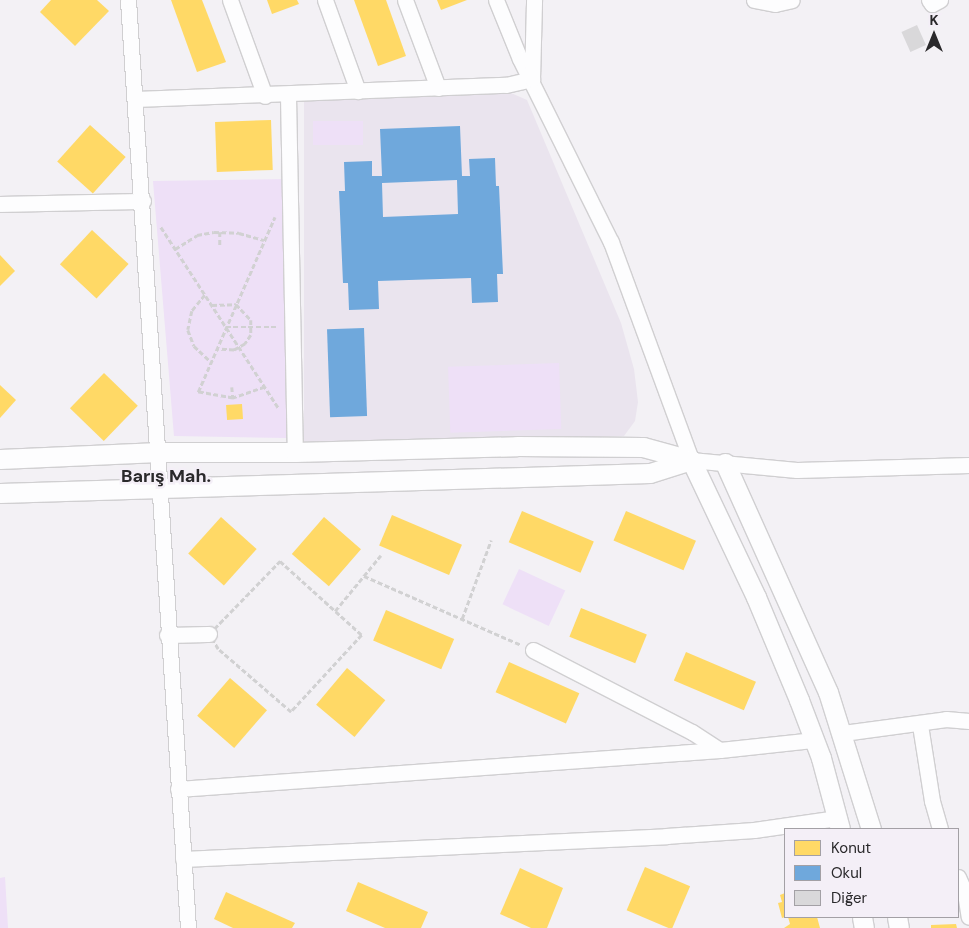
<!DOCTYPE html>
<meta charset="utf-8">
<style>
body{margin:0}
#map{position:relative;width:969px;height:928px;overflow:hidden;background:#f3f1f5;font-family:"DM Sans",sans-serif}
div>[style]{position:absolute}
.built>*{inset:0;background:#eae4ee}
.green>*{inset:0;background:#eee0f7;transform-origin:0 0}
.homes>*{inset:0;background:#ffd966;transform-origin:0 0}
.schools>*{inset:0;background:#6fa8dc;transform-origin:0 0}
.building>*{inset:0;background:#d9d8da;transform-origin:0 0}
.path>*{height:2.5px;margin-top:-1.25px;transform-origin:0;background:repeating-linear-gradient(90deg,#d1d1d2 0 5px,transparent 0 7.5px)}
.roads{filter:drop-shadow(1px 0 #d0cfd1) drop-shadow(-1px 0 #d0cfd1) drop-shadow(0 1px #d0cfd1) drop-shadow(0 -1px #d0cfd1)}
.minor>*{height:15px;margin:-7.5px;padding:0 7.5px;transform-origin:7.5px;border-radius:7.5px;background:#fdfdfe}
.major>*{height:19px;margin:-9.5px;padding:0 9.5px;transform-origin:9.5px;border-radius:9.5px;background:#fdfdfe}
span{translate:-50% -50%;white-space:nowrap;text-align:center;line-height:1.15;-webkit-text-stroke:5px #f4eff7;paint-order:stroke}
.district-label{font-size:18px;color:#2a292b;font-weight:700}
.legend{position:absolute;left:784px;top:828px;width:175px;height:90px;box-sizing:border-box;background:#f4eff7;border:1px solid #a3a0a5;margin:0;padding:6px 9px;list-style:none;font-size:15px;color:#2a292b}
.legend li{display:flex;align-items:center;gap:10px;height:25px}
.legend b{width:25px;border:1px solid #a3a0a5}
.north{position:absolute;left:909px;top:10px;width:50px;height:50px;-webkit-text-stroke:4px #f4eff7;paint-order:stroke;rotate:0deg;font-size:14px;font-weight:700;line-height:20px;text-align:center;color:#2a292b}
.north::after{content:'';display:block;margin:auto;width:18px;height:22px;background:#2a292b;clip-path:polygon(50% 0,100% 100%,50% 72%,0 100%)}
</style>
<div id="map">
<div class="built">
<div style="clip-path:polygon(511px 93px,527px 100px,621px 323px,634px 369px,638px 402px,635px 421px,624px 436px,304px 443px,304px 100px)"></div>
</div>
<div class="green">
<div style="left:313px;top:121px;width:50px;height:24px"></div>
<div style="clip-path:polygon(286px 179px,286px 438px,174px 436px,153px 181px)"></div>
<div style="left:559px;top:363px;width:66px;height:111px;rotate:88deg"></div>
<div style="left:519px;top:569px;width:51px;height:39px;rotate:25deg"></div>
<div style="clip-path:polygon(5px 877px,8px 928px,0 928px,0 878px)"></div>
</div>
<div class="homes">
<div style="clip-path:polygon(51px 0,97px 0,109px 11px,75px 46px,40px 12px)"></div>
<div style="clip-path:polygon(171px 0,202px 0,226px 62px,197px 72px)"></div>
<div style="clip-path:polygon(267px 0,297px 0,299px 4px,272px 14px)"></div>
<div style="clip-path:polygon(354px 0,386px 0,406px 56px,378px 66px)"></div>
<div style="clip-path:polygon(437px 0,467px 0,441px 10px)"></div>
<div style="left:271px;top:120px;width:50px;height:56px;rotate:88deg"></div>
<div style="left:90px;top:125px;width:48px;height:49px;rotate:42deg"></div>
<div style="left:92px;top:230px;width:50px;height:47px;rotate:43deg"></div>
<div style="clip-path:polygon(0 255px,15px 271px,0 286px)"></div>
<div style="left:104px;top:373px;width:47px;height:49px;rotate:44deg"></div>
<div style="clip-path:polygon(0 385px,16px 400px,0 418px)"></div>
<div style="left:242px;top:404px;width:15px;height:16px;rotate:86deg"></div>
<div style="left:522px;top:511px;width:78px;height:34px;rotate:23deg"></div>
<div style="left:626px;top:511px;width:76px;height:32px;rotate:23deg"></div>
<div style="left:392px;top:515px;width:76px;height:33px;rotate:23deg"></div>
<div style="left:221px;top:517px;width:48px;height:49px;rotate:42deg"></div>
<div style="left:324px;top:517px;width:49px;height:49px;rotate:41deg"></div>
<div style="left:581px;top:608px;width:71px;height:31px;rotate:22deg"></div>
<div style="left:386px;top:610px;width:74px;height:33px;rotate:23deg"></div>
<div style="left:686px;top:652px;width:76px;height:31px;rotate:23deg"></div>
<div style="left:509px;top:662px;width:77px;height:33px;rotate:24deg"></div>
<div style="left:347px;top:668px;width:50px;height:48px;rotate:40deg"></div>
<div style="left:230px;top:678px;width:49px;height:50px;rotate:41deg"></div>
<div style="left:645px;top:867px;width:49px;height:47px;rotate:23deg"></div>
<div style="clip-path:polygon(520px 868px,563px 888px,547px 928px,531px 928px,500px 914px)"></div>
<div style="clip-path:polygon(358px 882px,428px 912px,421px 928px,385px 928px,346px 911px)"></div>
<div style="clip-path:polygon(226px 892px,295px 923px,292px 928px,233px 928px,214px 919px)"></div>
<div style="clip-path:polygon(785px 893px,785px 917px,782px 918px,778px 903px,782px 902px,780px 895px)"></div>
<div style="clip-path:polygon(788px 917px,817px 917px,820px 928px,784px 928px,790px 924px)"></div>
<div style="clip-path:polygon(956px 924px,957px 928px,931px 928px,931px 925px)"></div>
</div>
<div class="schools">
<div style="clip-path:polygon(evenodd,460px 126px,462px 176px,470px 176px,469px 159px,495px 158px,496px 186px,499px 186px,503px 274px,497px 274px,498px 302px,472px 303px,471px 278px,378px 281px,379px 309px,349px 310px,348px 283px,343px 283px,339px 191px,345px 191px,344px 162px,372px 161px,372px 176px,382px 176px,380px 129px,460px 126px,457px 180px,458px 214px,383px 217px,382px 183px,457px 180px)"></div>
<div style="left:364px;top:328px;width:88px;height:37px;rotate:88deg"></div>
</div>
<div class="building">
<div style="left:917px;top:25px;width:22px;height:17px;rotate:66deg"></div>
</div>
<div class="path">
<div style="left:161px;top:227px;width:217px;rotate:57deg"></div>
<div style="left:220px;top:232px;width:14px;rotate:90deg"></div>
<div style="left:175px;top:249px;width:26px;rotate:-32deg"></div>
<div style="left:197px;top:235px;width:17px;rotate:-10deg"></div>
<div style="left:214px;top:232px;width:25px;rotate:2deg"></div>
<div style="left:239px;top:233px;width:26px;rotate:16deg"></div>
<div style="left:205px;top:295px;width:21px;rotate:129deg"></div>
<div style="left:192px;top:311px;width:19px;rotate:102deg"></div>
<div style="left:188px;top:330px;width:17px;rotate:69deg"></div>
<div style="left:194px;top:346px;width:23px;rotate:43deg"></div>
<div style="left:212px;top:305px;width:24px;rotate:-2deg"></div>
<div style="left:236px;top:304px;width:22px;rotate:47deg"></div>
<div style="left:251px;top:320px;width:15px;rotate:90deg"></div>
<div style="left:251px;top:335px;width:11px;rotate:124deg"></div>
<div style="left:245px;top:344px;width:13px;rotate:151deg"></div>
<div style="left:234px;top:350px;width:17px;rotate:-177deg"></div>
<div style="left:226px;top:327px;width:51px"></div>
<div style="left:232px;top:387px;width:11px;rotate:85deg"></div>
<div style="left:265px;top:387px;width:34px;rotate:161deg"></div>
<div style="left:233px;top:398px;width:36px;rotate:-170deg"></div>
<div style="left:198px;top:392px;width:191px;rotate:-66.3deg"></div>
<div style="left:280px;top:561px;width:110px;rotate:42.1deg"></div>
<div style="left:362px;top:635px;width:105px;rotate:132.7deg"></div>
<div style="left:291px;top:712px;width:96px;rotate:-139.2deg"></div>
<div style="left:218px;top:649px;width:17px;rotate:-121deg"></div>
<div style="left:209px;top:634px;width:102px;rotate:-45.8deg"></div>
<div style="left:364px;top:576px;width:171px;rotate:23.7deg"></div>
<div style="left:335px;top:611px;width:72px;rotate:-50.6deg"></div>
<div style="left:462px;top:619px;width:84px;rotate:-69.8deg"></div>
</div>
<div class="roads">
<div class="minor">
<div style="left:128px;top:0;width:930px;rotate:86.3deg"></div>
<div style="left:230px;top:0;width:102px;rotate:70deg"></div>
<div style="left:325px;top:0;width:97px;rotate:70.1deg"></div>
<div style="left:405px;top:0;width:94px;rotate:69.4deg"></div>
<div style="left:496px;top:0;width:64px;rotate:67.9deg"></div>
<div style="left:520px;top:59px;width:204px;rotate:63.6deg"></div>
<div style="left:611px;top:242px;width:232px;rotate:69.8deg"></div>
<div style="left:691px;top:460px;width:106px;rotate:5.4deg"></div>
<div style="left:797px;top:470px;width:172px;rotate:-1.7deg"></div>
<div style="left:754px;top:0;width:21px;rotate:11deg"></div>
<div style="left:775px;top:4px;width:17px;rotate:-13deg"></div>
<div style="left:929px;top:0;width:5px;rotate:53deg"></div>
<div style="left:932px;top:4px;width:9px;rotate:-27deg"></div>
<div style="left:288px;top:96px;width:356px;rotate:88.9deg"></div>
<div style="left:135px;top:99px;width:371px;rotate:-2.2deg"></div>
<div style="left:506px;top:85px;width:27px;rotate:-13deg"></div>
<div style="left:532px;top:79px;width:79px;rotate:-88.5deg"></div>
<div style="left:0;top:204px;width:143px;rotate:-1.2deg"></div>
<div style="left:167px;top:635px;width:42px;rotate:-1.4deg"></div>
<div style="left:533px;top:650px;width:179px;rotate:27.3deg"></div>
<div style="left:692px;top:732px;width:33px;rotate:33deg"></div>
<div style="left:920px;top:725px;width:77px;rotate:81deg"></div>
<div style="left:932px;top:801px;width:29px;rotate:74deg"></div>
<div style="left:843px;top:733px;width:104px;rotate:-7.7deg"></div>
<div style="left:946px;top:719px;width:23px;rotate:5deg"></div>
<div style="left:178px;top:789px;width:543px;rotate:-4.12deg"></div>
<div style="left:720px;top:750px;width:95px;rotate:-6.1deg"></div>
<div style="left:183px;top:859px;width:484px;rotate:-2.7deg"></div>
<div style="left:666px;top:836px;width:88px;rotate:-3.9deg"></div>
<div style="left:754px;top:830px;width:84px;rotate:-8.2deg"></div>
<div style="left:958px;top:877px;width:17px;rotate:66deg"></div>
<div style="left:965px;top:893px;width:24px;rotate:81deg"></div>
</div>
<div class="major">
<div style="left:0;top:459px;width:159px;rotate:-2.5deg"></div>
<div style="left:159px;top:452px;width:136px"></div>
<div style="left:295px;top:452px;width:222px;rotate:-1.5deg"></div>
<div style="left:517px;top:446px;width:126px;rotate:0.5deg"></div>
<div style="left:643px;top:447px;width:50px;rotate:15.2deg"></div>
<div style="left:691px;top:460px;width:152px;rotate:64.6deg"></div>
<div style="left:756px;top:597px;width:112px;rotate:67.3deg"></div>
<div style="left:799px;top:700px;width:62px;rotate:69.2deg"></div>
<div style="left:821px;top:758px;width:73px;rotate:75deg"></div>
<div style="left:725px;top:463px;width:251px;rotate:65.8deg"></div>
<div style="left:828px;top:692px;width:144px;rotate:72.6deg"></div>
<div style="left:0;top:493px;width:650px;rotate:-1.76deg"></div>
<div style="left:650px;top:473px;width:43px;rotate:-17.6deg"></div>
<div style="left:862px;top:917px;width:11px;rotate:80deg"></div>
<div style="left:897px;top:917px;width:11px;rotate:80deg"></div>
</div>
</div>
<div class="district-label">
<span style="left:166px;top:476px">Barış Mah.</span>
</div>
<ul class="legend">
<li><b style="height:14px;background:#ffd966"></b>Konut</li>
<li><b style="height:14px;background:#6fa8dc"></b>Okul</li>
<li><b style="height:14px;background:#d9d8da"></b>Diğer</li>
</ul>
<div class="north">K</div>
</div>
